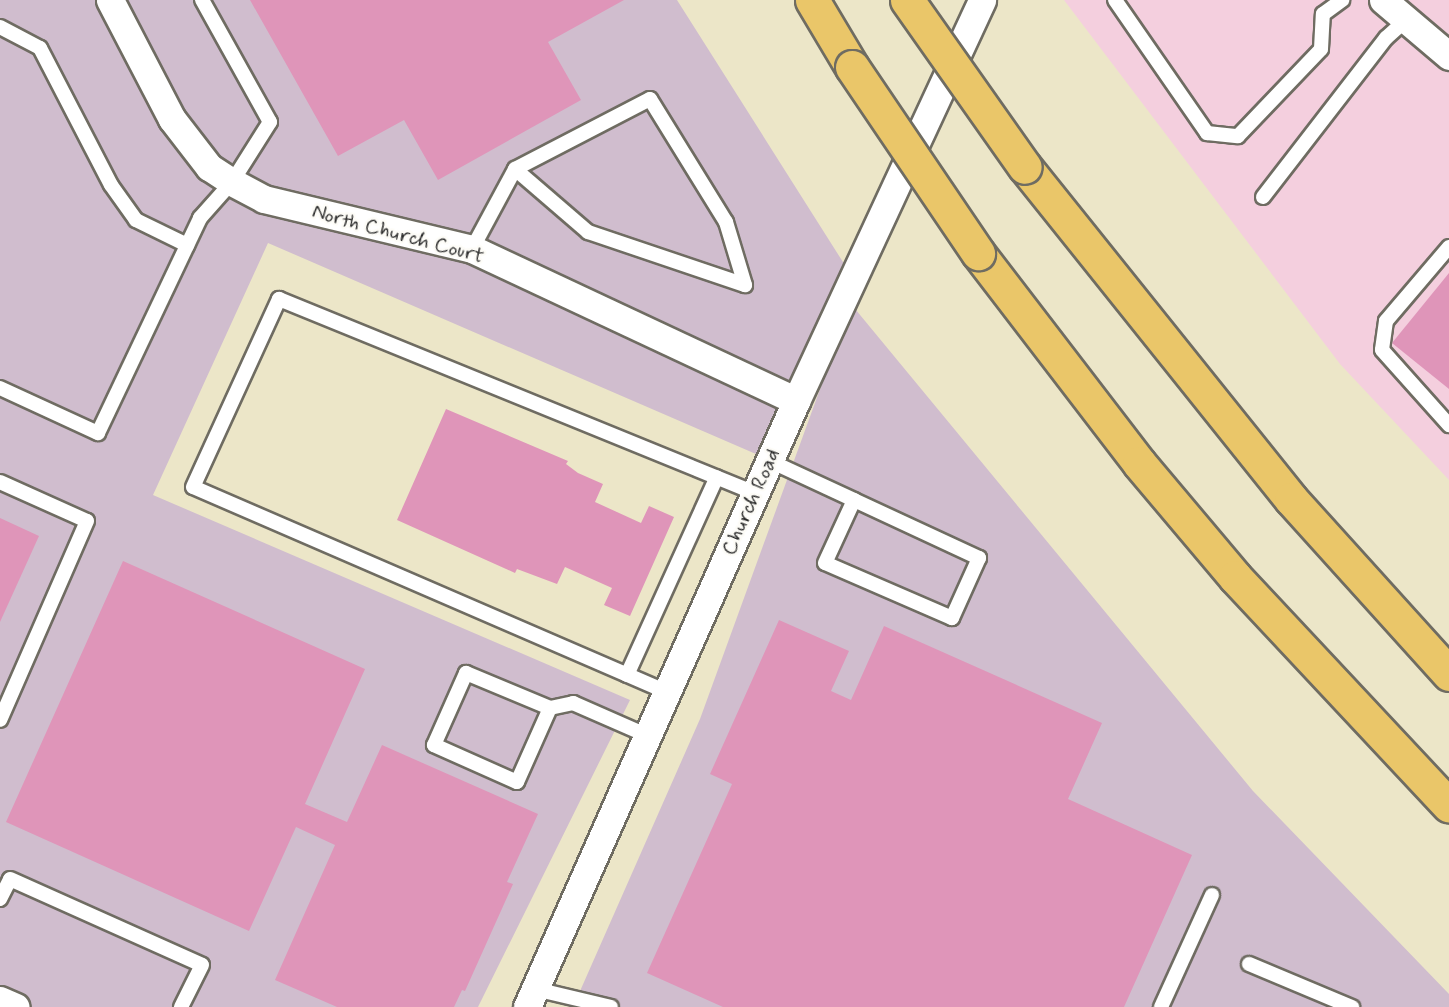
<!DOCTYPE html>
<style>
body{margin:0}
#map{position:relative;width:1449px;height:1007px;overflow:hidden;background:#ece6c8;font-family:Mynerve,sans-serif}
div>[style]{position:absolute}
.built>*{inset:0;background:#f4cfde}
.industrial>*{inset:0;background:#d0bdce}
.building>*{inset:0;background:#df95b9}
.roads{filter:drop-shadow(2px 0 #6f6c62) drop-shadow(-2px 0 #6f6c62) drop-shadow(0 2px #6f6c62) drop-shadow(0 -2px #6f6c62)}
.lane>*{height:14px;margin:-7px;padding:0 7px;transform-origin:7px;border-radius:7px;background:#fff}
.street>*{height:27px;margin:-13.5px;padding:0 13.5px;transform-origin:13.5px;border-radius:13.5px;background:#fff}
.highway>*{height:33px;margin:-16.5px;padding:0 16.5px;transform-origin:16.5px;border-radius:16.5px;background:#eac669}
.bridges{filter:drop-shadow(2px 0 #6f6c62) drop-shadow(-2px 0 #6f6c62) drop-shadow(0 2px #6f6c62) drop-shadow(0 -2px #6f6c62)}
.highway-bridge>*{height:33px;margin:-16.5px;padding:0 16.5px;transform-origin:16.5px;border-radius:16.5px;background:#eac669}
span{translate:-50% -50%;white-space:nowrap;text-align:center;line-height:1.15;-webkit-text-stroke:5px #fdfcf7;paint-order:stroke}
.street-label{font-size:21px;color:#2b2b2b}
</style>
<div id="map">
<div class="built">
<div style="clip-path:polygon(1064px 0,1449px 0,1449px 480px,1340px 364px)"></div>
</div>
<div class="industrial">
<div style="clip-path:polygon(0 0,677px 0,848px 270px,765px 458px,268px 243px,153px 495px,630px 700px,478px 1007px,0 1007px)"></div>
<div style="clip-path:polygon(851px 304px,1253px 791px,1449px 994px,1449px 1007px,573px 1007px,700px 719px)"></div>
</div>
<div class="building">
<div style="clip-path:polygon(250px 0,624px 0,548px 42px,581px 100px,438px 180px,404px 120px,338px 156px)"></div>
<div style="clip-path:polygon(1449px 273px,1449px 389px,1392px 343px)"></div>
<div style="clip-path:polygon(446px 409px,568px 461px,566px 464px,578px 473px,603px 484px,595px 502px,641px 523px,649px 506px,674px 517px,630px 616px,604px 605px,612px 588px,565px 567px,557px 584px,517px 569px,515px 573px,397px 520px)"></div>
<div style="clip-path:polygon(0 518px,39px 536px,0 622px)"></div>
<div style="clip-path:polygon(123px 561px,365px 669px,305px 804px,347px 822px,382px 745px,538px 814px,507px 882px,513px 884px,465px 991px,462px 990px,454px 1007px,337px 1007px,275px 980px,335px 845px,296px 827px,249px 931px,6px 822px)"></div>
<div style="clip-path:polygon(779px 620px,849px 651px,831px 691px,851px 700px,884px 626px,1102px 723px,1068px 799px,1192px 855px,1124px 1007px,723px 1007px,647px 973px,732px 784px,710px 774px)"></div>
</div>
<div class="roads">
<div class="lane">
<div style="left:1115px;top:0;width:162px;rotate:55.3deg"></div>
<div style="left:1207px;top:133px;width:31px;rotate:6deg"></div>
<div style="left:1238px;top:136px;width:120px;rotate:-46.3deg"></div>
<div style="left:1321px;top:49px;width:35px;rotate:-87deg"></div>
<div style="left:1323px;top:14px;width:24px;rotate:-36deg"></div>
<div style="left:0;top:27px;width:45px;rotate:27.7deg"></div>
<div style="left:40px;top:48px;width:154px;rotate:62.6deg"></div>
<div style="left:111px;top:185px;width:43px;rotate:54.5deg"></div>
<div style="left:136px;top:220px;width:57px;rotate:26.1deg"></div>
<div style="left:1263px;top:197px;width:201px;rotate:-52.3deg"></div>
<div style="left:1386px;top:38px;width:25px;rotate:-42deg"></div>
<div style="left:1449px;top:247px;width:97px;rotate:130.4deg"></div>
<div style="left:1386px;top:321px;width:29px;rotate:98deg"></div>
<div style="left:1382px;top:350px;width:101px;rotate:48.2deg"></div>
<div style="left:472px;top:249px;width:91px;rotate:-61.7deg"></div>
<div style="left:515px;top:169px;width:152px;rotate:-27.4deg"></div>
<div style="left:650px;top:99px;width:145px;rotate:58.3deg"></div>
<div style="left:726px;top:222px;width:66px;rotate:73.2deg"></div>
<div style="left:745px;top:285px;width:166px;rotate:-161.3deg"></div>
<div style="left:588px;top:232px;width:96px;rotate:-139.2deg"></div>
<div style="left:0;top:388px;width:108px;rotate:24.7deg"></div>
<div style="left:98px;top:433px;width:238px;rotate:-64.6deg"></div>
<div style="left:200px;top:218px;width:48px;rotate:-48.4deg"></div>
<div style="left:232px;top:182px;width:71px;rotate:-57.7deg"></div>
<div style="left:270px;top:122px;width:140px;rotate:-119.1deg"></div>
<div style="left:770px;top:461px;width:93px;rotate:24.9deg"></div>
<div style="left:854px;top:500px;width:138px;rotate:24.9deg"></div>
<div style="left:979px;top:558px;width:66px;rotate:114.2deg"></div>
<div style="left:952px;top:618px;width:138px;rotate:-156.6deg"></div>
<div style="left:825px;top:563px;width:69px;rotate:-65.3deg"></div>
<div style="left:0;top:482px;width:95px;rotate:24.1deg"></div>
<div style="left:87px;top:521px;width:217px;rotate:113.6deg"></div>
<div style="left:627px;top:675px;width:217px;rotate:-65.6deg"></div>
<div style="left:667px;top:692px;width:516px;rotate:-156.61deg"></div>
<div style="left:193px;top:487px;width:207px;rotate:-65.4deg"></div>
<div style="left:279px;top:299px;width:514px;rotate:22.17deg"></div>
<div style="left:550px;top:708px;width:81px;rotate:114deg"></div>
<div style="left:517px;top:782px;width:91px;rotate:-156deg"></div>
<div style="left:434px;top:745px;width:79px;rotate:-66deg"></div>
<div style="left:466px;top:673px;width:91px;rotate:22.6deg"></div>
<div style="left:550px;top:708px;width:24px;rotate:-12deg"></div>
<div style="left:573px;top:703px;width:82px;rotate:23.7deg"></div>
<div style="left:0;top:899px;width:22px;rotate:-63deg"></div>
<div style="left:10px;top:879px;width:210px;rotate:24.1deg"></div>
<div style="left:202px;top:965px;width:47px;rotate:116.6deg"></div>
<div style="left:1249px;top:964px;width:112px;rotate:22.7deg"></div>
<div style="left:535px;top:989px;width:78px;rotate:13.3deg"></div>
<div style="left:1161px;top:1007px;width:123px;rotate:-65.5deg"></div>
</div>
<div class="street">
<div style="left:110px;top:0;width:134px;rotate:62.5deg"></div>
<div style="left:172px;top:119px;width:61px;rotate:52.4deg"></div>
<div style="left:209px;top:167px;width:27px;rotate:33deg"></div>
<div style="left:232px;top:182px;width:36px;rotate:28deg"></div>
<div style="left:264px;top:199px;width:214px;rotate:13.5deg"></div>
<div style="left:472px;top:249px;width:358px;rotate:25.1deg"></div>
<div style="left:1383px;top:0;width:87px;rotate:40.3deg"></div>
<div style="left:0;top:1000px;width:17px;rotate:24deg"></div>
<div style="left:527px;top:1007px;width:663px;rotate:-66.06deg"></div>
<div style="left:796px;top:401px;width:442px;rotate:-65.1deg"></div>
</div>
<div class="highway">
<div style="left:812px;top:0;width:78px;rotate:59.2deg"></div>
<div style="left:1025px;top:167px;width:425px;rotate:51.3deg"></div>
<div style="left:1291px;top:499px;width:236px;rotate:47.9deg"></div>
<div style="left:978px;top:253px;width:265px;rotate:52.5deg"></div>
<div style="left:1139px;top:463px;width:149px;rotate:49.9deg"></div>
<div style="left:1235px;top:577px;width:313px;rotate:46.9deg"></div>
</div>
</div>
<div class="bridges">
<div class="highway-bridge">
<div style="left:907px;top:0;width:204px;rotate:54.8deg"></div>
<div style="left:852px;top:67px;width:225px;rotate:55.9deg"></div>
</div>
</div>
<div class="street-label">
<span style="left:398px;top:234px;rotate:15deg">North Church Court</span>
<span style="left:751px;top:502px;rotate:-66deg">Church Road</span>
</div>
</div>
